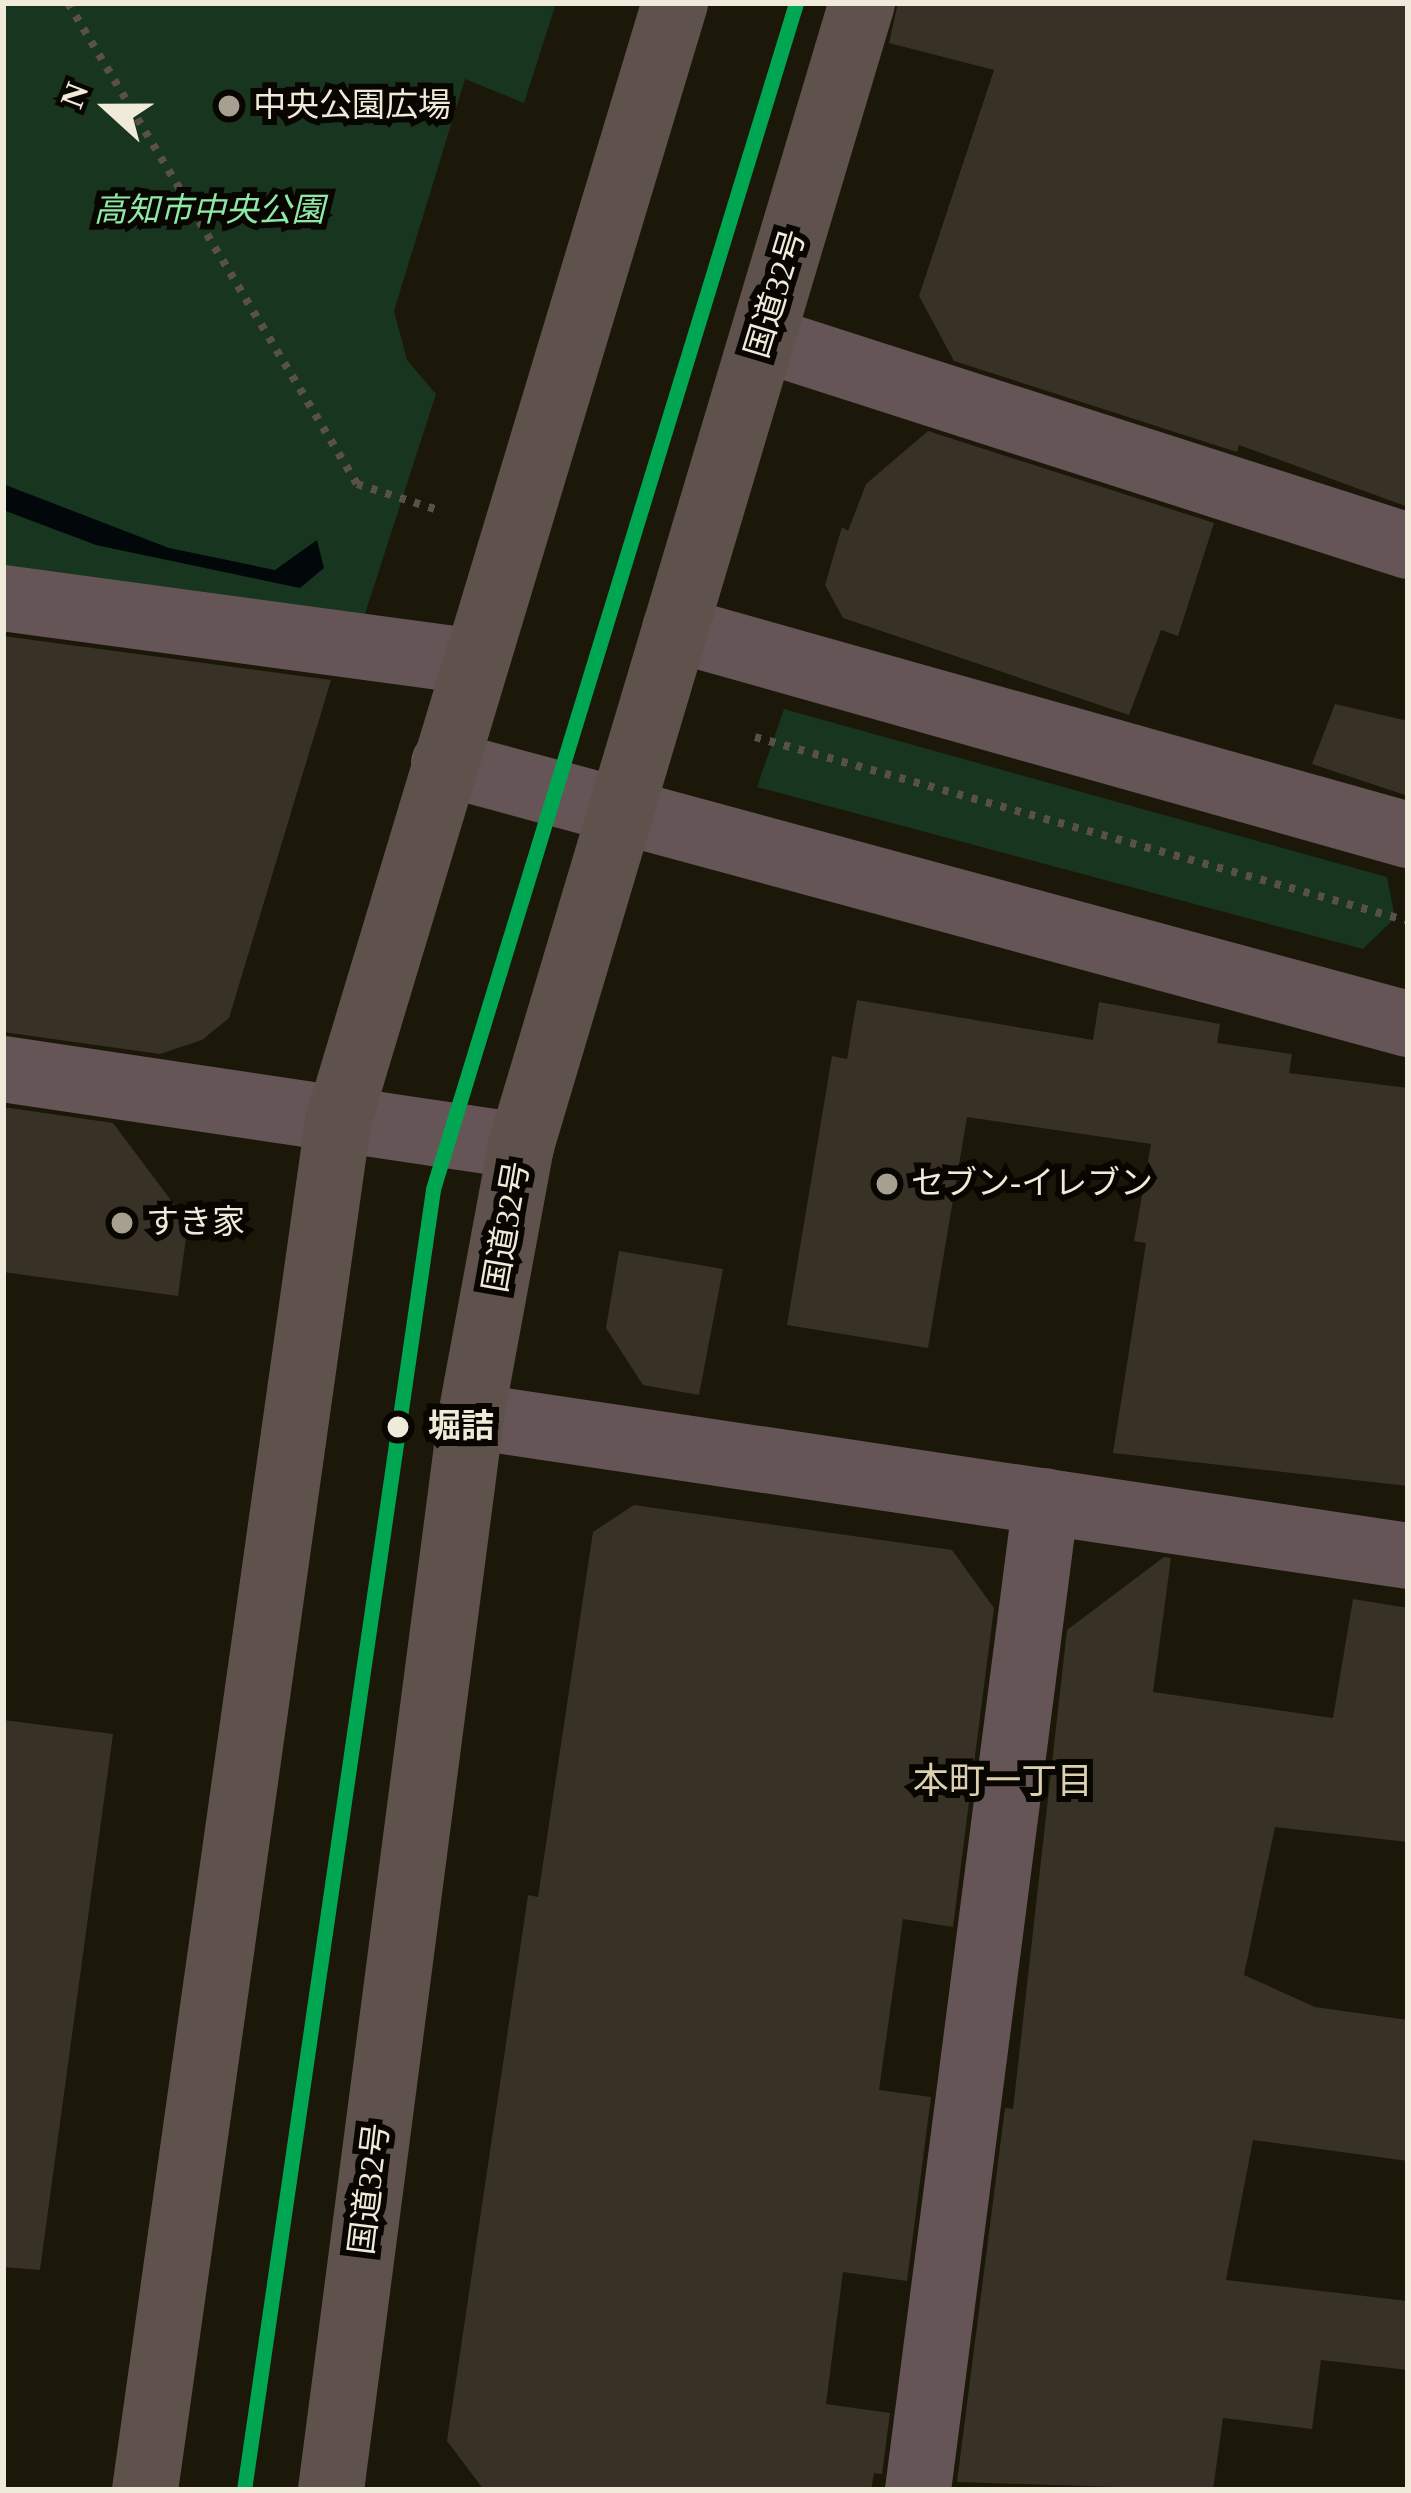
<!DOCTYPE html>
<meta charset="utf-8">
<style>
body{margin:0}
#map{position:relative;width:1411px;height:2493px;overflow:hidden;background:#1b1709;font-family:"Times New Roman","Noto Sans JP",serif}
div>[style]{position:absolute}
.green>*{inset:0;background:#18351f}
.water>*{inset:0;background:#02080a}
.building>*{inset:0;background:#373225}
.path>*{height:8px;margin-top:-4px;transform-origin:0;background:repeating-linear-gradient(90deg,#5a504a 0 6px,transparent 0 15px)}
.minor>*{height:66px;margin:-33px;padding:0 33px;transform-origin:33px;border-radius:33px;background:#655556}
.highway>*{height:66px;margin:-33px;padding:0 33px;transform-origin:33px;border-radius:33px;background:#5f524d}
.tram-1>*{height:15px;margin:-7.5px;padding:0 7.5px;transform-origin:7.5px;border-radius:7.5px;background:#00a651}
.dots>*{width:33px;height:33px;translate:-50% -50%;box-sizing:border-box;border:6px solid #090601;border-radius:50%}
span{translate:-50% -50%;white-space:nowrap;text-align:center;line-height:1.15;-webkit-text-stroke:12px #090601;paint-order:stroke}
.poi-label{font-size:33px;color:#efead9}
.left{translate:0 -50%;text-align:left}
.park-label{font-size:33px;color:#8ee9a7;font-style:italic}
.street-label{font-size:33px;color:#efead9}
.stop-label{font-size:33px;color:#efead9;font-weight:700}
.neighbourhood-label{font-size:36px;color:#dbd0b0}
.frame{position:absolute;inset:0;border:6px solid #efead9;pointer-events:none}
.north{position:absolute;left:48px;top:48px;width:120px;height:120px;-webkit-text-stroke:9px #090601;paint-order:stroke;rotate:291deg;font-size:33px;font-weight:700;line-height:48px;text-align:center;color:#efead9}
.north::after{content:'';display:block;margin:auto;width:42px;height:54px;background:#efead9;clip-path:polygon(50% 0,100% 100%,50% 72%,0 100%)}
</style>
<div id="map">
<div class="green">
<div style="clip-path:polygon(3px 3px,556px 3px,524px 103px,465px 79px,394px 311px,407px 360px,436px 394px,364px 617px,3px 572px)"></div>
<div style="clip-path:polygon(784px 709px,1387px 877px,1395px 918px,1363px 949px,757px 787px)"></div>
</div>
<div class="water">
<div style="clip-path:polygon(3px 484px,169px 548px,275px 570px,317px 540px,324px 568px,300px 588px,96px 545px,3px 510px)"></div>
</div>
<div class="building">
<div style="clip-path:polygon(898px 3px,1408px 3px,1408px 507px,1239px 445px,1237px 452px,954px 361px,919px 296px,994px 70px,889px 43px)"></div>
<div style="clip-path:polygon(928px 431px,1214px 523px,1178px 636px,1161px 630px,1129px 715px,843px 618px,825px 585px,842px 527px,848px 531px,866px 484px)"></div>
<div style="clip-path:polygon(3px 636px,331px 680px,229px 1018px,202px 1040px,160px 1054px,3px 1032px)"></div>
<div style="clip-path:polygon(1335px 704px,1408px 721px,1408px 796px,1312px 764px)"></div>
<div style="clip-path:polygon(857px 1000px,1093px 1040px,1099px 1002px,1220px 1024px,1217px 1043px,1292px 1054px,1289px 1073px,1408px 1088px,1408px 1486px,1113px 1453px,1146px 1243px,1134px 1241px,1151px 1144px,967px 1117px,928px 1348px,787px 1325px,832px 1056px,847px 1059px)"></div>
<div style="clip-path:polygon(3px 1107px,113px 1123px,188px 1223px,178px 1296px,3px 1272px)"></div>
<div style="clip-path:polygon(619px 1251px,723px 1269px,699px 1395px,643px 1385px,606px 1328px)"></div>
<div style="clip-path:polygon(634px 1505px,952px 1550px,994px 1608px,953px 1927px,903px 1919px,879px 2090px,931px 2097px,907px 2281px,843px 2272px,826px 2404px,890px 2413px,882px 2474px,874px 2473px,871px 2490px,484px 2490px,447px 2441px,528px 1895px,538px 1897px,593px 1532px)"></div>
<div style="clip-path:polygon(1164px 1557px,1171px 1558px,1153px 1692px,1333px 1718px,1353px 1599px,1408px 1608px,1408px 1842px,1275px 1827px,1244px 1975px,1315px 2007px,1408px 2020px,1408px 2161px,1253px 2140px,1226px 2280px,1408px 2301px,1408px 2370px,1321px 2360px,1312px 2429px,1223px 2418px,1213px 2490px,957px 2482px,1005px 2108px,1013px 2109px,1067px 1630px)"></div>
<div style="clip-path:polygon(3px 1720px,113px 1734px,40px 2270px,3px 2267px)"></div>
</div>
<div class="path">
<div style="left:68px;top:3px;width:561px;rotate:59deg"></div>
<div style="left:357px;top:484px;width:82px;rotate:17.8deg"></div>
<div style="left:755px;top:737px;width:678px;rotate:15.74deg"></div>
</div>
<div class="minor">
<div style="left:763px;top:339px;width:677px;rotate:17.79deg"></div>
<div style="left:3px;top:598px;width:477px;rotate:7.7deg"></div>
<div style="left:675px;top:629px;width:761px;rotate:15.7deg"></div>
<div style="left:444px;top:763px;width:999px;rotate:15.15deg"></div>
<div style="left:3px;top:1069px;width:524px;rotate:8.46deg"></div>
<div style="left:471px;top:1416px;width:947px;rotate:8.5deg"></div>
<div style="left:918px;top:2490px;width:997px;rotate:-82.63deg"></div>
</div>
<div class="highway">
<div style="left:145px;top:2490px;width:1382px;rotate:-81.97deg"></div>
<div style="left:338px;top:1122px;width:1169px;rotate:-73.24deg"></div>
<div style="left:331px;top:2490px;width:1083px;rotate:-82.57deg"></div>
<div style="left:471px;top:1416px;width:275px;rotate:-79.5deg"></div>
<div style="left:521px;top:1146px;width:1193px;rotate:-73.39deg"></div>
</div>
<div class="tram-1">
<div style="left:244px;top:2490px;width:1315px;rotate:-81.73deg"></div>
<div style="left:433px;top:1189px;width:1240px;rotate:-72.98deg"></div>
</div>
<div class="dots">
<div style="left:229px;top:106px;background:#a5a090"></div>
<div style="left:887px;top:1184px;background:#a5a090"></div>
<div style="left:122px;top:1223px;background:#a5a090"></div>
<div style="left:398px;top:1427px;background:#efead9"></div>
</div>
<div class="poi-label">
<span class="left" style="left:253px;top:106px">中央公園広場</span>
<span class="left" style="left:911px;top:1184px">セブン-イレブン</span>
<span class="left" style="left:146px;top:1223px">すき家</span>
</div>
<div class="park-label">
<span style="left:209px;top:211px">高知市中央公園</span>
</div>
<div class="street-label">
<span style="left:776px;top:294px;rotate:-73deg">国道32号</span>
<span style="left:507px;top:1227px;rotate:-80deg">国道32号</span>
<span style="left:370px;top:2189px;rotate:-83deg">国道32号</span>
</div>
<div class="stop-label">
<span class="left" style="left:428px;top:1427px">堀詰</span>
</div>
<div class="neighbourhood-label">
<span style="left:1003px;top:1782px">本町一丁目</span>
</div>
<div class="frame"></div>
<div class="north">N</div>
</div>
